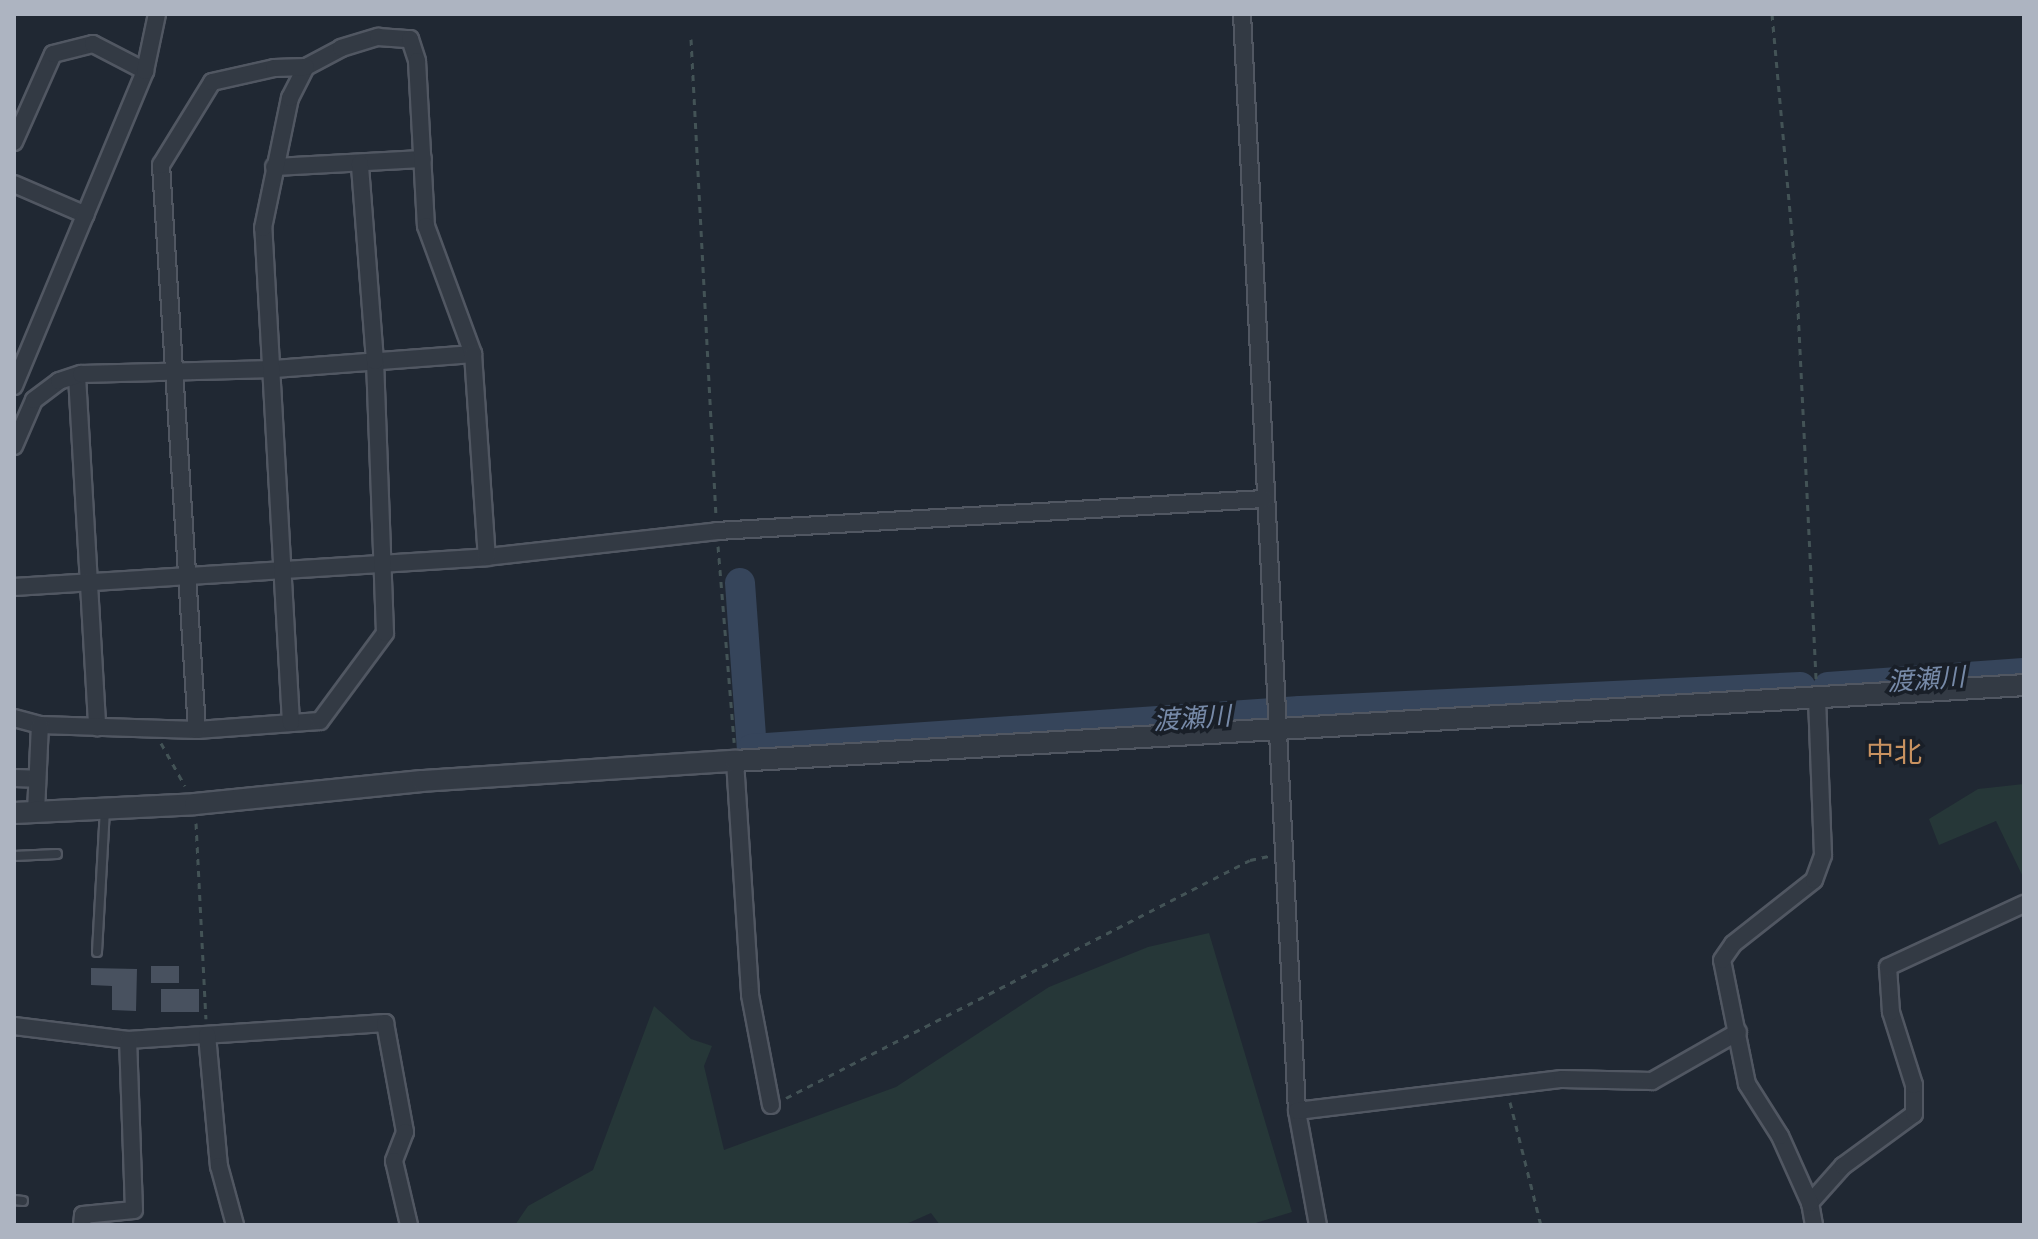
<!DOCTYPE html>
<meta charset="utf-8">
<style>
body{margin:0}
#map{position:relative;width:2038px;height:1239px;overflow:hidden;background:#202833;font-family:Helvetica,"Noto Sans JP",sans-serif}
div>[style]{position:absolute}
.green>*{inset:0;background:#263738}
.river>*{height:30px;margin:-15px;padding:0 15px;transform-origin:15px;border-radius:15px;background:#36455b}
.building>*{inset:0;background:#48515f;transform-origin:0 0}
.path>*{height:3px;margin-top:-1.5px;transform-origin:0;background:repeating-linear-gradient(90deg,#435356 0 6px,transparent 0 12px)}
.roads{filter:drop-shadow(2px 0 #515762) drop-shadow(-2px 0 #515762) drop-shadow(0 2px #515762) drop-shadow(0 -2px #515762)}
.service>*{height:8px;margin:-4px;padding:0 4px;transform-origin:4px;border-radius:4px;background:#333a44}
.minor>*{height:16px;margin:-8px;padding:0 8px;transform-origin:8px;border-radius:8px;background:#333a44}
.tertiary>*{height:20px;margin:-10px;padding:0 10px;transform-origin:10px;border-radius:10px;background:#333a44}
span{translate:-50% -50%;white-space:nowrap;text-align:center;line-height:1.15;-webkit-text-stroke:7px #191f28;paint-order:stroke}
.water-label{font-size:26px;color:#778aa8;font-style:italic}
.quarter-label{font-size:28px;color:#c99260}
.frame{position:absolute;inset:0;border:16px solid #adb4c1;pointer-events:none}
</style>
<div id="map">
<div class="green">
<div style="clip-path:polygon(2024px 784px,2024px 879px,1996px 821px,1939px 845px,1929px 819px,1978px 789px)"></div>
<div style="clip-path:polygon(1209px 933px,1292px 1212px,1249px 1225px,940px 1225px,931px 1213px,904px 1225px,515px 1225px,528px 1206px,593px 1170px,654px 1006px,691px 1039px,712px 1046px,704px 1066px,724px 1150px,896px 1087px,1049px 987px,1148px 947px)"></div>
</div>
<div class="river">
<div style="left:740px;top:583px;width:166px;rotate:85.9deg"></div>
<div style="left:752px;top:749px;width:549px;rotate:-3.97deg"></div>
<div style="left:1300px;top:711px;width:501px;rotate:-2.75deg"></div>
<div style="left:1828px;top:687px;width:196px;rotate:-4.1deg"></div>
</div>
<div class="building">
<div style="left:179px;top:966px;width:17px;height:28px;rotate:90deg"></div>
<div style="clip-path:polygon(91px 968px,137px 969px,136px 1011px,112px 1010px,112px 986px,91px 985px)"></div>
<div style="left:161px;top:989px;width:38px;height:23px"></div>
</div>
<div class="path">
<div style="left:1772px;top:14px;width:276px;rotate:84.8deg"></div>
<div style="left:1797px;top:289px;width:392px;rotate:87.2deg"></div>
<div style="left:691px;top:39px;width:476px;rotate:87deg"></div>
<div style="left:718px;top:546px;width:197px;rotate:85.3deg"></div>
<div style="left:161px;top:743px;width:49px;rotate:60.8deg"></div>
<div style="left:196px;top:823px;width:196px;rotate:87.1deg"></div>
<div style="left:786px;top:1098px;width:521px;rotate:-27.15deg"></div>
<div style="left:1250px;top:860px;width:19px;rotate:-12deg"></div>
<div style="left:1510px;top:1102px;width:127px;rotate:75.9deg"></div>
</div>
<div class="roads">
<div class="service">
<div style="left:14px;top:856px;width:43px;rotate:-2.7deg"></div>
<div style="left:97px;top:952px;width:143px;rotate:-86.8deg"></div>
<div style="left:14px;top:1200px;width:9px;rotate:6deg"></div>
</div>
<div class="minor">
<div style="left:1242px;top:14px;width:1098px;rotate:87.13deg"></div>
<div style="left:1297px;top:1111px;width:116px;rotate:79.6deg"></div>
<div style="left:14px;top:142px;width:96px;rotate:-66.1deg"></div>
<div style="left:53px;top:54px;width:41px;rotate:-14deg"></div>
<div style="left:93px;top:44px;width:59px;rotate:27.4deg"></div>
<div style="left:274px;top:167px;width:149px;rotate:-3.1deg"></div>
<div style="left:14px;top:184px;width:78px;rotate:23.3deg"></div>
<div style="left:77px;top:376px;width:352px;rotate:86.7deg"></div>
<div style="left:14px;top:386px;width:341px;rotate:-67.4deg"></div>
<div style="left:145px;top:71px;width:58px;rotate:-78.1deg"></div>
<div style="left:14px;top:446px;width:50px;rotate:-66.5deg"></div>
<div style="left:34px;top:400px;width:31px;rotate:-37deg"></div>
<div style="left:59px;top:381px;width:23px;rotate:-18deg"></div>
<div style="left:81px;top:374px;width:193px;rotate:-1.5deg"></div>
<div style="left:274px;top:369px;width:200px;rotate:-4.3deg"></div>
<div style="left:14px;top:587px;width:474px;rotate:-3.6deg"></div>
<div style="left:487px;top:557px;width:231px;rotate:-6.4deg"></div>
<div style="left:717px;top:531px;width:548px;rotate:-3.35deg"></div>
<div style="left:14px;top:718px;width:27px;rotate:15deg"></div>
<div style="left:40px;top:725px;width:157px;rotate:1.8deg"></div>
<div style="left:197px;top:730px;width:123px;rotate:-4.2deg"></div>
<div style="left:320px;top:721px;width:109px;rotate:-53.5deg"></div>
<div style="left:385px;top:633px;width:272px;rotate:-92.1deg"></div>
<div style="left:375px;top:361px;width:198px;rotate:-94.4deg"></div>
<div style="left:291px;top:723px;width:496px;rotate:-93.2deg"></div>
<div style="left:263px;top:228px;width:133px;rotate:-78.3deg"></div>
<div style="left:290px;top:98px;width:35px;rotate:-63deg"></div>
<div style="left:306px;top:67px;width:40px;rotate:-28deg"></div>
<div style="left:341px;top:48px;width:39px;rotate:-17deg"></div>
<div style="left:378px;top:37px;width:32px;rotate:4deg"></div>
<div style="left:410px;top:39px;width:23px;rotate:72deg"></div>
<div style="left:417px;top:61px;width:165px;rotate:86.9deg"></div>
<div style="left:426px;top:226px;width:136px;rotate:69.8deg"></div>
<div style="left:473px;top:354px;width:203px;rotate:86.1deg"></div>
<div style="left:197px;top:730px;width:566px;rotate:-93.65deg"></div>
<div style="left:161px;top:165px;width:97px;rotate:-58.4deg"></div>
<div style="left:212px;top:82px;width:64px;rotate:-12.7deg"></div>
<div style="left:274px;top:68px;width:32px;rotate:-2deg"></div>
<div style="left:735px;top:761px;width:234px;rotate:86.3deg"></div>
<div style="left:750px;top:995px;width:112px;rotate:79.2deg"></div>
<div style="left:14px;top:778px;width:23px;rotate:2deg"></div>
<div style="left:36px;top:812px;width:87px;rotate:-87.4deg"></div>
<div style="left:14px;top:1026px;width:115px;rotate:7deg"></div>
<div style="left:128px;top:1040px;width:258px;rotate:-3.8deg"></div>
<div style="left:385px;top:1023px;width:111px;rotate:79.6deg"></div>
<div style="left:405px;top:1132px;width:31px;rotate:111deg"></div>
<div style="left:394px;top:1161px;width:66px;rotate:76.8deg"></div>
<div style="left:207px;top:1035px;width:132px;rotate:84.8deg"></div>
<div style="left:219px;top:1166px;width:61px;rotate:74.8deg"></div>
<div style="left:1297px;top:1111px;width:267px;rotate:-6.9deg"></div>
<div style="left:1562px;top:1079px;width:90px;rotate:1.3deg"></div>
<div style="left:1652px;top:1081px;width:99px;rotate:-29.7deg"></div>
<div style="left:1810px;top:1203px;width:50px;rotate:-48.3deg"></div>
<div style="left:1843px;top:1166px;width:88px;rotate:-36.2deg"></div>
<div style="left:1914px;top:1114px;width:29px;rotate:-90deg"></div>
<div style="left:1914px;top:1085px;width:77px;rotate:-107.5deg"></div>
<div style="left:1891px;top:1012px;width:45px;rotate:-93.8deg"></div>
<div style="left:1888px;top:967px;width:150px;rotate:-24.9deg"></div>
<div style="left:82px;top:1225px;width:10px;rotate:-84deg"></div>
<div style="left:83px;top:1215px;width:51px;rotate:-5.6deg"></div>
<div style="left:134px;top:1210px;width:170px;rotate:-92deg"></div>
<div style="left:1814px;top:1225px;width:22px;rotate:-100deg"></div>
<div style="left:1810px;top:1203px;width:73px;rotate:-114.1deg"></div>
<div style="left:1780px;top:1136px;width:62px;rotate:-122.4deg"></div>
<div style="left:1747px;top:1084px;width:126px;rotate:-101.4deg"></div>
<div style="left:1722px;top:960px;width:19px;rotate:-55deg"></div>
<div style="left:1733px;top:944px;width:103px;rotate:-38.3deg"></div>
<div style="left:1814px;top:880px;width:27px;rotate:-70deg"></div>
<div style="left:1823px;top:855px;width:157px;rotate:-92.2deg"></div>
</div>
<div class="tertiary">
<div style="left:14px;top:813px;width:181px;rotate:-2.8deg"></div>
<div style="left:195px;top:804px;width:228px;rotate:-5.8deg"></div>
<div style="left:422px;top:781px;width:314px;rotate:-3.7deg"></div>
<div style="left:735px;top:761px;width:1291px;rotate:-3.37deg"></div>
</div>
</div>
<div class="water-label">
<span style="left:1926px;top:680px;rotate:-4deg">渡瀬川</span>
<span style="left:1192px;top:719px;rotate:-4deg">渡瀬川</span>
</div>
<div class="quarter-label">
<span style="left:1894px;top:753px">中北</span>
</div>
<div class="frame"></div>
</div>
